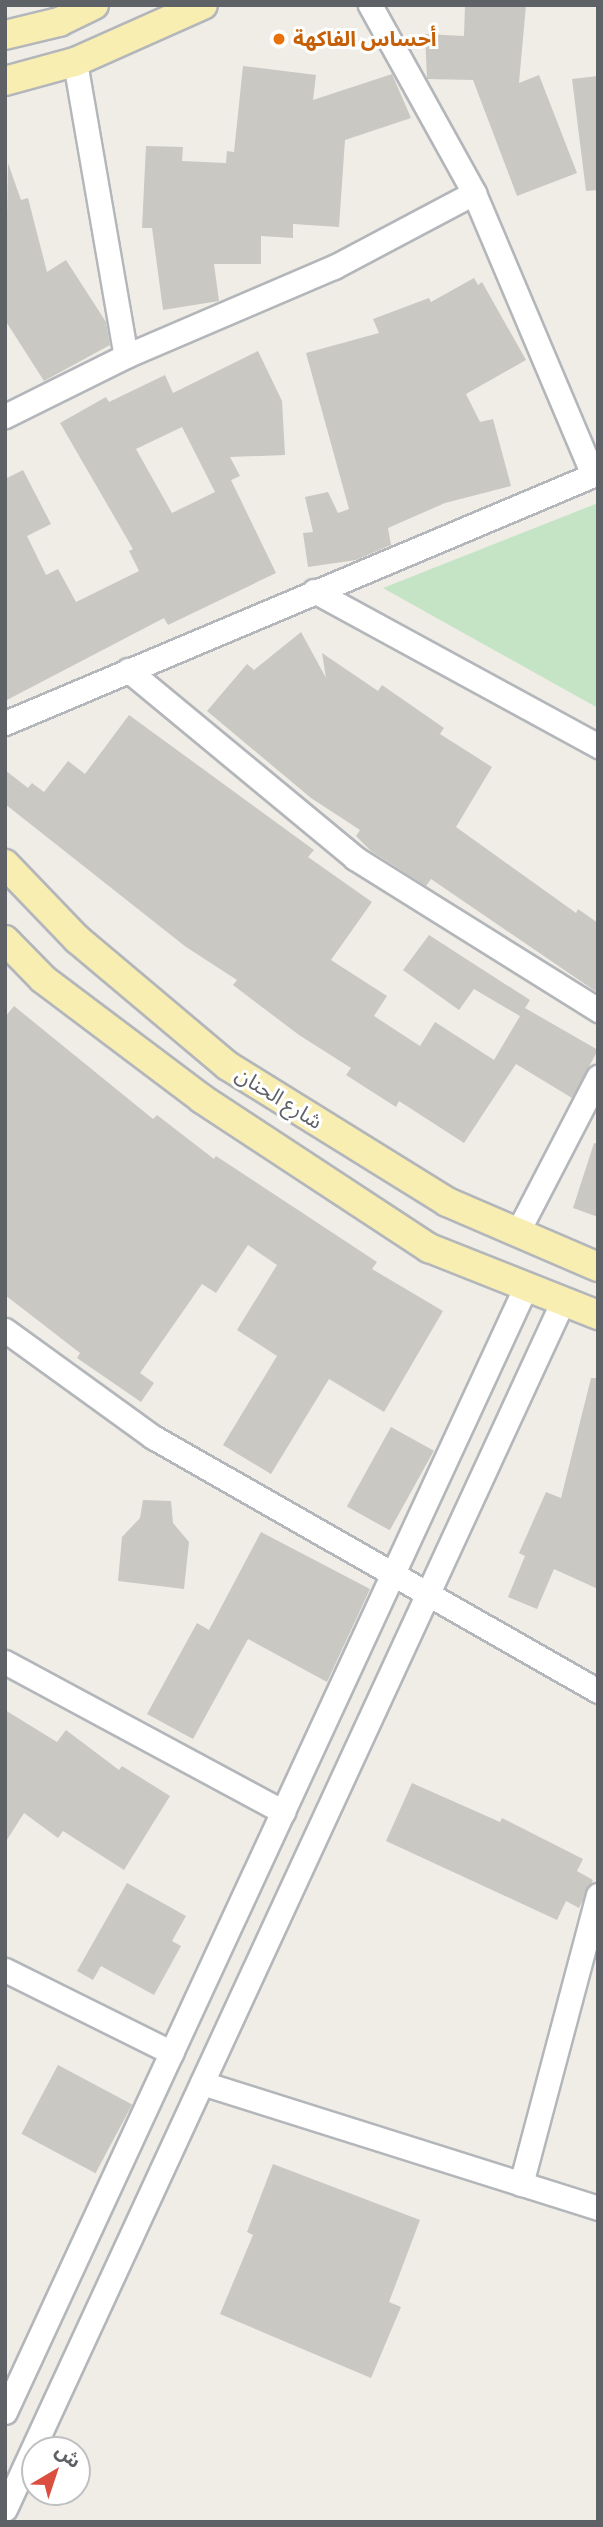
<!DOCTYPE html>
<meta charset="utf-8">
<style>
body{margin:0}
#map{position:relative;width:603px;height:2527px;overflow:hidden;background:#efede6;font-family:"Roboto Condensed","Noto Sans Arabic",sans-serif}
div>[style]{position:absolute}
.green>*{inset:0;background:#c5e4c6}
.building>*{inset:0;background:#cac8c3;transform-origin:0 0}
.roads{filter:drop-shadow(2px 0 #b3b6ba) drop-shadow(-2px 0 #b3b6ba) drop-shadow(0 2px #b3b6ba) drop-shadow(0 -2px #b3b6ba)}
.minor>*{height:23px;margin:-11.5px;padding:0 11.5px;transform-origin:11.5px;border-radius:11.5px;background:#fff}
.major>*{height:28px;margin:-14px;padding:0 14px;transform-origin:14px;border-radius:14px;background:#f8eeb2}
.dots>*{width:19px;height:19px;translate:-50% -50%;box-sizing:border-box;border:4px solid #fff;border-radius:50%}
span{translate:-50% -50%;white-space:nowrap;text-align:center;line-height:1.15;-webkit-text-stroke:6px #fff;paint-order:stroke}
.food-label{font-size:21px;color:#c56008;font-weight:700}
.left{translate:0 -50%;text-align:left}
.street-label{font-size:21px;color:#5e6165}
.frame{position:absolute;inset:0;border:7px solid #5e6165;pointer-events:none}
.north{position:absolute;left:21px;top:2436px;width:70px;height:70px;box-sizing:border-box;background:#fff;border:2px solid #bfc0c1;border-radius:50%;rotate:39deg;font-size:19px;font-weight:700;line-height:28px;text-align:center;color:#5e6165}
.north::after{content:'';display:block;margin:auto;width:24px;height:32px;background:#db4f40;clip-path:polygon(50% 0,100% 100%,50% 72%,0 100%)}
</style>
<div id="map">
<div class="green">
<div style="clip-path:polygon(598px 503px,598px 708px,383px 588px)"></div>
</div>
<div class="building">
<div style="clip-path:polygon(465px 5px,526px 5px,519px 83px,539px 75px,577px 173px,517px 196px,473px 80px,427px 79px,425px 34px,464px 36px)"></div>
<div style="clip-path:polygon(243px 66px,316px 75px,313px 100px,392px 74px,411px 118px,345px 140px,339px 227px,293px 224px,293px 238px,261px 236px,261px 264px,214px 264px,219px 301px,163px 310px,152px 228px,142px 228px,146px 146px,183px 147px,182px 161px,226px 163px,227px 151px,234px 152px)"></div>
<div style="clip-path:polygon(598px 76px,598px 190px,586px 191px,572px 79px)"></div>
<div style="clip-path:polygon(8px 163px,21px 200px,28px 198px,47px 272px,66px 260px,106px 322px,110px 345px,44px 381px,5px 320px)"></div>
<div style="clip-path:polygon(474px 278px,478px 285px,482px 282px,526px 360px,466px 394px,480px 422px,493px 419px,511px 486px,445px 503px,388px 528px,391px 545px,356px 560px,308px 567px,303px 533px,313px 532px,305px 497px,328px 492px,338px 513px,349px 509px,306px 353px,379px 333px,373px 319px,429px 298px,431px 302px)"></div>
<div style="clip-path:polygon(evenodd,258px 351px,282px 401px,285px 455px,230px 457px,240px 476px,231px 480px,276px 573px,168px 625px,164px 618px,5px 701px,5px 479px,23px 470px,51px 524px,27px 536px,46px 575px,58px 569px,76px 602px,139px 571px,129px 551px,133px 549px,60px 423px,106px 397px,109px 402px,165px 375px,173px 393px,258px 351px,182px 427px,215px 492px,172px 513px,136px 449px,182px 427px)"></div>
<div style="clip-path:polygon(301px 632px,326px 678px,322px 653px,378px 691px,382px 685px,444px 728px,440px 734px,492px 767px,456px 827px,576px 913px,578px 909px,598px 923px,598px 993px,431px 879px,426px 886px,371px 851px,356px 836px,360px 830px,311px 798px,207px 711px,247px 664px,254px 670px)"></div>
<div style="clip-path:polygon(129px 715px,314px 850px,308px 857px,372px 902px,331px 960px,387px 996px,374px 1016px,420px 1046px,435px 1022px,494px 1060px,520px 1016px,474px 989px,459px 1010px,403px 970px,429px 935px,530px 1000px,522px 1013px,525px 1008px,598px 1050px,572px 1098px,516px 1064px,464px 1143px,399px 1101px,396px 1107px,346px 1075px,351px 1068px,299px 1035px,233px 985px,237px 980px,186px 947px,5px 804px,5px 770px,28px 788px,32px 783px,44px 792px,68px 761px,85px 774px)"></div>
<div style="clip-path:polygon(14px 1006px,153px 1119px,157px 1115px,214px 1159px,216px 1156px,377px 1262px,372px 1269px,443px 1311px,384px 1412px,329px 1379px,271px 1474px,223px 1445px,277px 1356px,237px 1330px,277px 1265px,248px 1245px,216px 1293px,202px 1284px,140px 1373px,154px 1383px,141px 1402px,77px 1358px,80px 1353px,5px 1295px,5px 1017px)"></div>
<div style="clip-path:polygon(594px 1143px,598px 1144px,598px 1217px,573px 1208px)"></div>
<div style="clip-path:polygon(591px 1378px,598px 1378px,598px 1589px,554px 1569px,537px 1609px,508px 1597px,525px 1556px,519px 1553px,546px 1492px,561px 1498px)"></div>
<div style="left:391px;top:1427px;width:49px;height:91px;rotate:29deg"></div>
<div style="clip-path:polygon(143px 1500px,171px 1501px,173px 1523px,189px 1542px,184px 1589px,118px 1581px,122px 1537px,140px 1518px)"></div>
<div style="clip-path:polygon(261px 1532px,370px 1589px,327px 1682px,248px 1639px,193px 1739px,147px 1714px,197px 1623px,209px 1630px)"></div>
<div style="clip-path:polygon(5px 1710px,57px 1742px,66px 1730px,119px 1770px,122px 1766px,170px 1796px,124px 1870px,63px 1831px,58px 1838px,24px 1813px,5px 1843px)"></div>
<div style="clip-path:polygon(412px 1783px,500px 1822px,502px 1818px,583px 1859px,577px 1871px,593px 1880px,579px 1908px,566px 1901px,557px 1920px,386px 1841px)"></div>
<div style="clip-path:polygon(127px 1883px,186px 1916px,172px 1941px,181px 1946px,154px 1995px,101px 1966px,93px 1980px,77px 1971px)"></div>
<div style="left:58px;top:2065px;width:84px;height:78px;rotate:28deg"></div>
<div style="clip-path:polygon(273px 2164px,420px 2220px,389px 2302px,401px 2307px,371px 2378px,220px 2314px,253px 2235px,247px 2232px)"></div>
</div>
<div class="roads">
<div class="minor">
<div style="left:370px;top:5px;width:215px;rotate:61deg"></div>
<div style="left:474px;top:193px;width:306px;rotate:67.1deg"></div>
<div style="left:75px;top:62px;width:298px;rotate:80.2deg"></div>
<div style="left:5px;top:416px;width:135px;rotate:-26.4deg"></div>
<div style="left:126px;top:356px;width:226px;rotate:-23.2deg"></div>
<div style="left:334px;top:267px;width:158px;rotate:-27.9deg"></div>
<div style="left:314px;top:591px;width:324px;rotate:28.6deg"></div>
<div style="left:128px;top:670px;width:295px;rotate:39.6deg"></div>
<div style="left:355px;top:858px;width:287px;rotate:32deg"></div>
<div style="left:5px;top:723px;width:644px;rotate:-22.86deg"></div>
<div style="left:517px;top:1233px;width:176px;rotate:-62.6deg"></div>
<div style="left:5px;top:1330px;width:183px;rotate:35.9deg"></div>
<div style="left:153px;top:1437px;width:512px;rotate:29.72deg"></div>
<div style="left:5px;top:1662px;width:316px;rotate:28.3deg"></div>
<div style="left:5px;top:1970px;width:186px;rotate:26.4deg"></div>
<div style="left:202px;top:2083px;width:415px;rotate:17.5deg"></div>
<div style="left:521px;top:2184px;width:299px;rotate:-75.1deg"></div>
<div style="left:5px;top:2412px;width:1241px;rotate:-65.17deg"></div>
<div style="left:5px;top:2509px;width:1331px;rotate:-65.21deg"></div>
</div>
<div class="major">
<div style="left:5px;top:35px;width:56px;rotate:-13.5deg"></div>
<div style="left:59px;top:22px;width:39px;rotate:-26deg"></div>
<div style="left:5px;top:81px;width:73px;rotate:-15.2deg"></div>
<div style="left:75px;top:62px;width:140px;rotate:-24deg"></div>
<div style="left:5px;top:864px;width:104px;rotate:46.2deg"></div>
<div style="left:77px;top:939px;width:197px;rotate:40.1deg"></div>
<div style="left:228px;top:1066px;width:258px;rotate:31.8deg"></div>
<div style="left:447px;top:1202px;width:164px;rotate:23.3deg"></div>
<div style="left:5px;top:940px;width:54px;rotate:45.7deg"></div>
<div style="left:43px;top:979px;width:199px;rotate:37deg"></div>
<div style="left:202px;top:1099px;width:272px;rotate:33.3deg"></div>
<div style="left:429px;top:1248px;width:182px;rotate:21.6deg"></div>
</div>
</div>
<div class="dots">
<div style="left:279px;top:39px;background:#e8710a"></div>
</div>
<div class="food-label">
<span class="left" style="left:293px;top:39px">أحساس الفاكهة</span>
</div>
<div class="street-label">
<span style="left:279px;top:1098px;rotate:32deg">شارع الحنان</span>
</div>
<div class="frame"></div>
<div class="north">ش</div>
</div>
